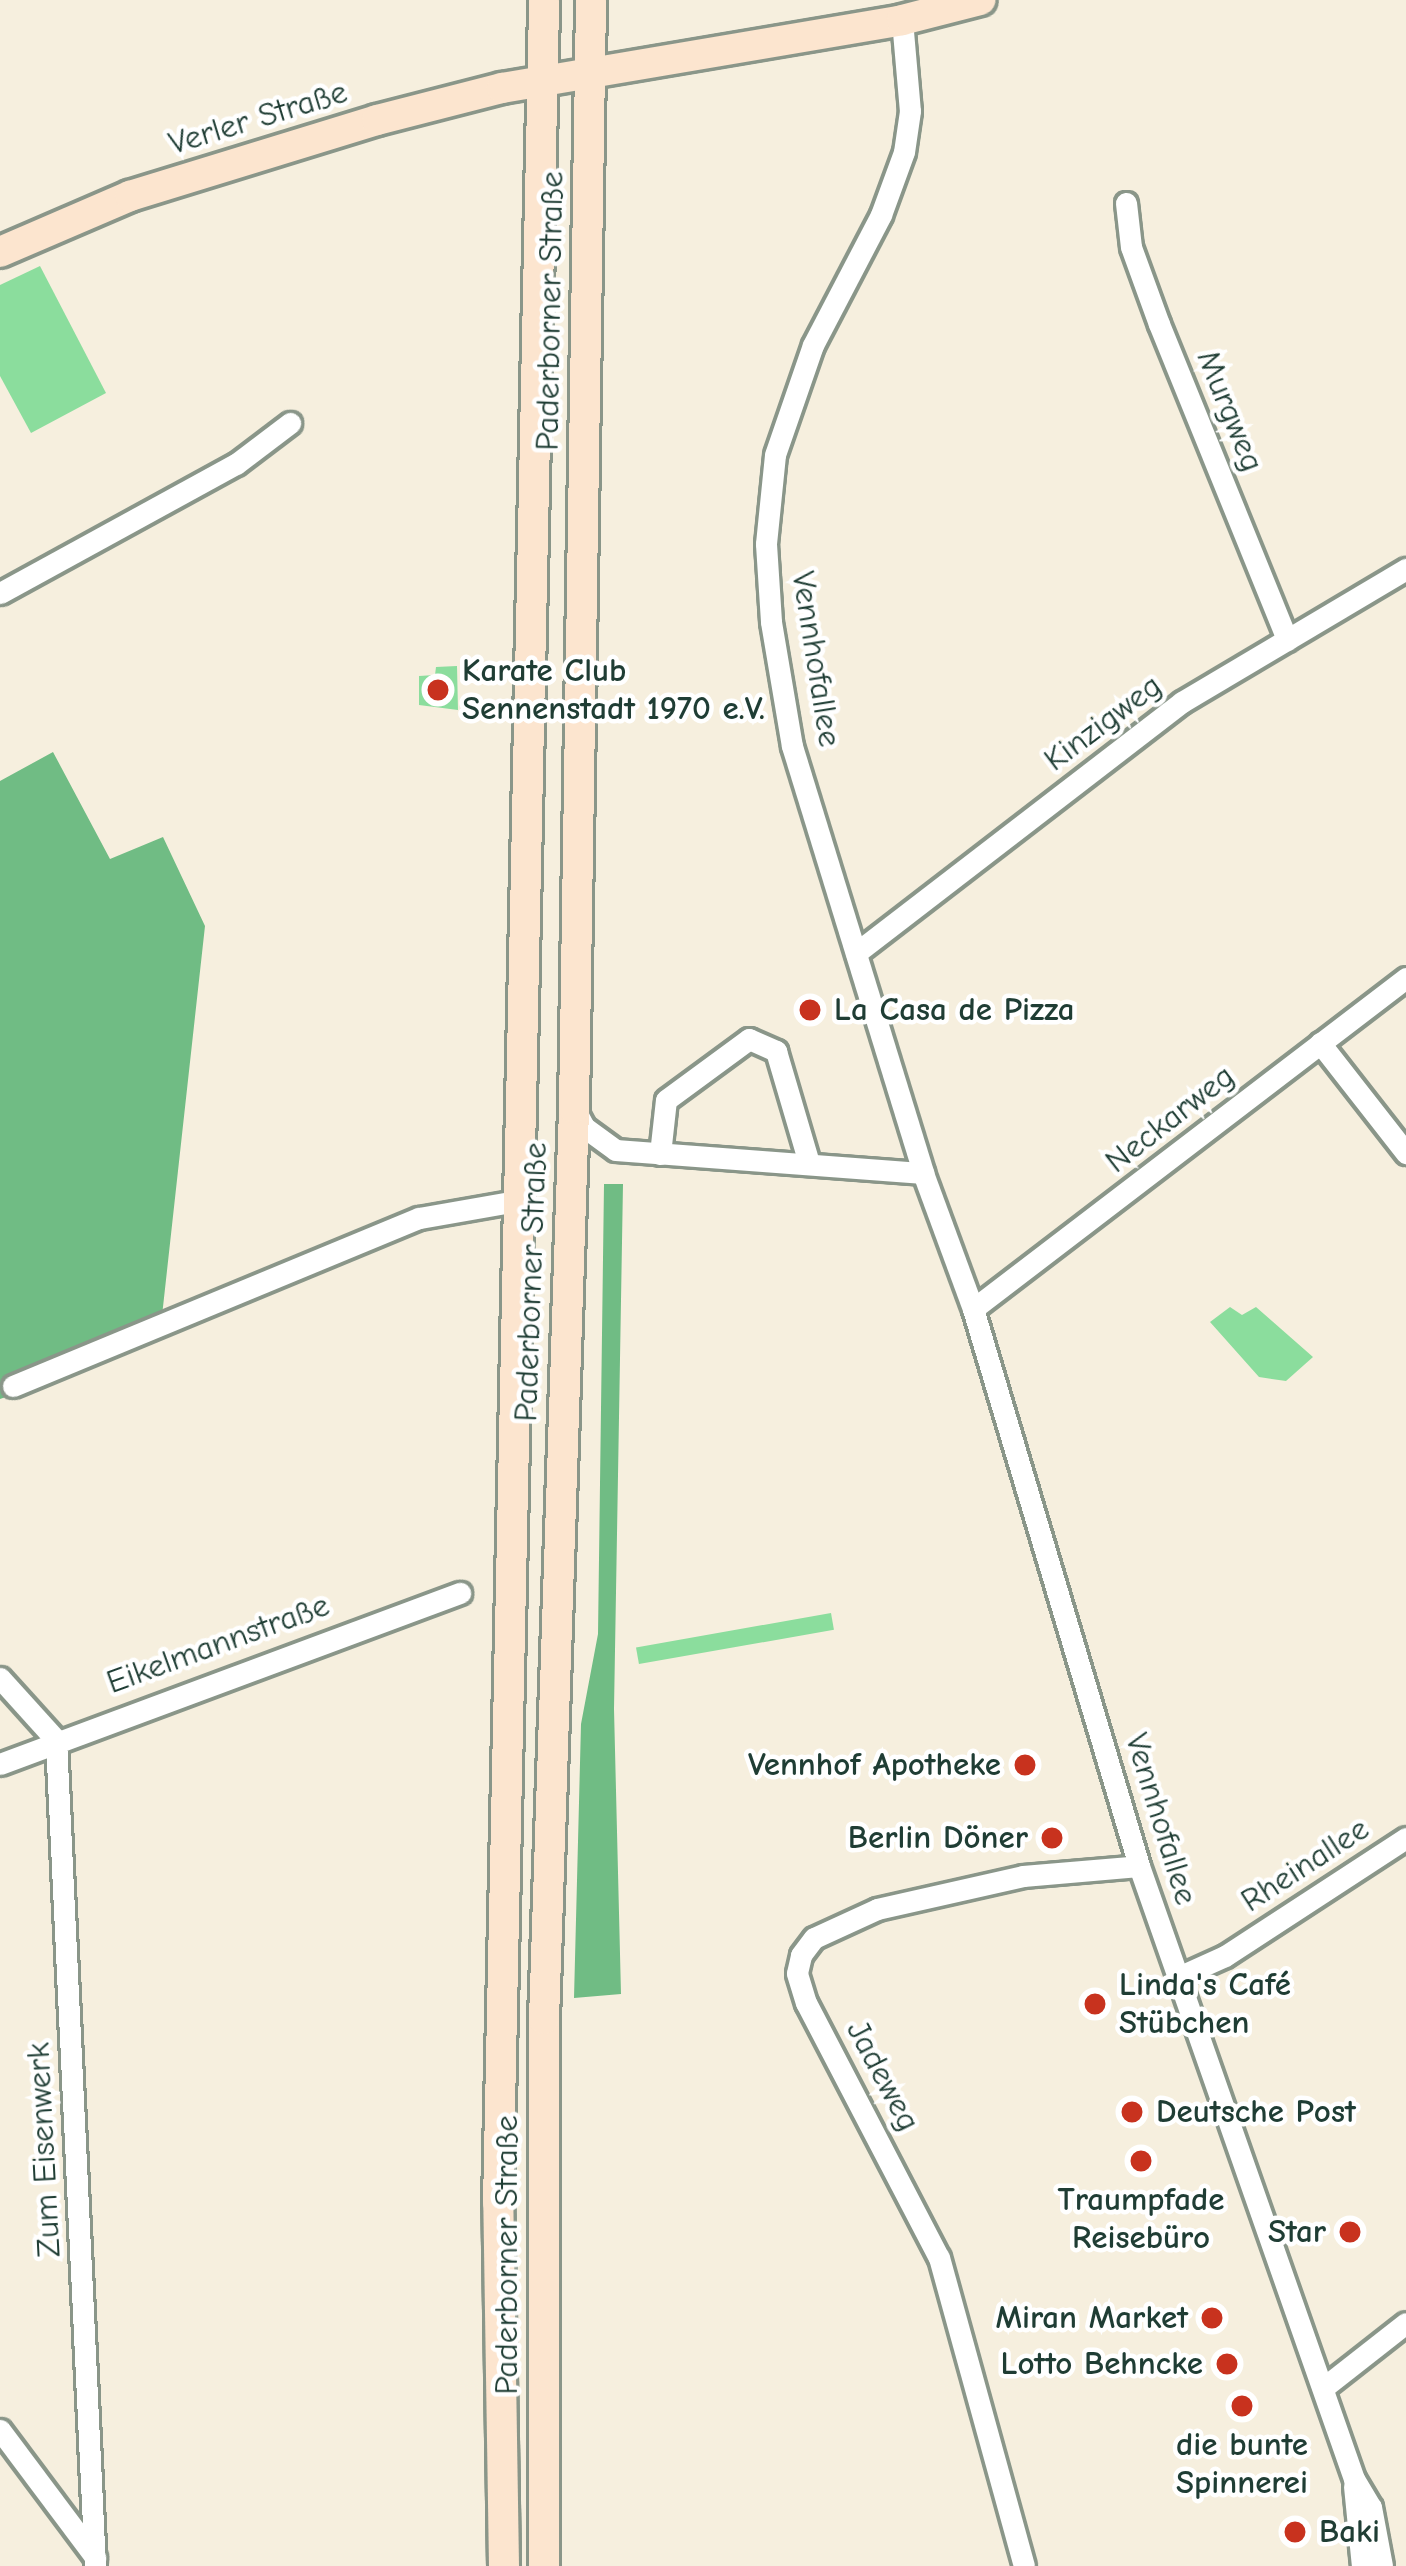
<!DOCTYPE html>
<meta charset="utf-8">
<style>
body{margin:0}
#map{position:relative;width:1406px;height:2566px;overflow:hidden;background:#f6efde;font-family:"Comic Neue",sans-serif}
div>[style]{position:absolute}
.green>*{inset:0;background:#8bdd9d;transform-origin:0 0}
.forest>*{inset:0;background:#70bc84}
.roads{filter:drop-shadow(3px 0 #8a9689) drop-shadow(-3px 0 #8a9689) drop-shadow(0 3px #8a9689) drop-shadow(0 -3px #8a9689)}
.minor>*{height:21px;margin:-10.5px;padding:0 10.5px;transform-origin:10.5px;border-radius:10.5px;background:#fff}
.secondary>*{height:30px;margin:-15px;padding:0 15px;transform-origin:15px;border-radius:15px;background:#fce5cf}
.dots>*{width:33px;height:33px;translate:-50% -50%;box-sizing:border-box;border:6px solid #fff;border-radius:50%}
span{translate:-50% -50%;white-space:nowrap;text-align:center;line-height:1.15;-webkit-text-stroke:9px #fff;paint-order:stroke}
.street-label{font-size:33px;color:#1f3d34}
.poi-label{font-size:33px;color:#1f3d34;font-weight:700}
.left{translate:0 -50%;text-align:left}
.right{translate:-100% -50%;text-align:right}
</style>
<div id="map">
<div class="green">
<div style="clip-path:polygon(40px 266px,106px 393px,31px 433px,0 376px,0 285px)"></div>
<div style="clip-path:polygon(457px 666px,458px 710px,419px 705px,419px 676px,435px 675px,436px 667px)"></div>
<div style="clip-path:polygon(1230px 1307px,1242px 1315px,1256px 1307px,1313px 1357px,1286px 1381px,1259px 1377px,1210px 1322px)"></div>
<div style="left:831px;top:1613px;width:17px;height:198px;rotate:80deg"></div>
</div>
<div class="forest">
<div style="clip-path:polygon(53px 752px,110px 859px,163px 837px,205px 926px,162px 1316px,61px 1358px,69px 1375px,0 1399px,0 781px)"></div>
<div style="clip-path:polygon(604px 1184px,623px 1184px,614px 1709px,621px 1994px,574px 1998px,581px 1724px,598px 1634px)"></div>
</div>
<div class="roads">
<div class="minor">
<div style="left:902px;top:20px;width:91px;rotate:85deg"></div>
<div style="left:910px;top:111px;width:41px;rotate:98.3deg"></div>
<div style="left:904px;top:152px;width:67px;rotate:110.1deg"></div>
<div style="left:881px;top:215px;width:147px;rotate:117.6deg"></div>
<div style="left:813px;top:345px;width:116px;rotate:109.1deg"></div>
<div style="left:775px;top:455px;width:89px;rotate:95.8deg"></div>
<div style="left:766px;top:544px;width:78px;rotate:86.3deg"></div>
<div style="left:771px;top:622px;width:126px;rotate:80.4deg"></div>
<div style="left:792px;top:746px;width:447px;rotate:72.9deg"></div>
<div style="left:923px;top:1173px;width:145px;rotate:69.8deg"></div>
<div style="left:973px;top:1309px;width:581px;rotate:73.4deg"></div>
<div style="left:1139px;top:1866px;width:650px;rotate:70.67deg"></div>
<div style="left:1354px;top:2479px;width:33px;rotate:59deg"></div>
<div style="left:1371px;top:2507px;width:60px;rotate:79.4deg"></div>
<div style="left:1126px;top:203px;width:44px;rotate:83.5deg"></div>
<div style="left:1131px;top:247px;width:82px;rotate:70deg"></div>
<div style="left:1159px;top:324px;width:341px;rotate:67.9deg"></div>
<div style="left:0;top:593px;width:269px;rotate:-28.7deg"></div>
<div style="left:236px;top:464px;width:68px;rotate:-37.2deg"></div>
<div style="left:856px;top:953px;width:411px;rotate:-37.6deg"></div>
<div style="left:1182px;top:702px;width:261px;rotate:-30.7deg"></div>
<div style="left:1320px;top:1043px;width:140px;rotate:52deg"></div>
<div style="left:574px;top:1108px;width:21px;rotate:62deg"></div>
<div style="left:584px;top:1127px;width:39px;rotate:36deg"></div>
<div style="left:616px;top:1150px;width:308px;rotate:4.3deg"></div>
<div style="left:660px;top:1154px;width:54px;rotate:-83.7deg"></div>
<div style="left:666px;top:1100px;width:103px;rotate:-36.3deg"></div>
<div style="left:749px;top:1039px;width:30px;rotate:24deg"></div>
<div style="left:776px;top:1051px;width:117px;rotate:73.6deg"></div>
<div style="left:973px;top:1309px;width:545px;rotate:-37.4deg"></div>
<div style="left:13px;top:1386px;width:439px;rotate:-22.5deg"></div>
<div style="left:419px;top:1218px;width:105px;rotate:-9.9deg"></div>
<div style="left:0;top:1678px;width:84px;rotate:47.9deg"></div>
<div style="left:56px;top:1740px;width:827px;rotate:87.3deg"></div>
<div style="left:0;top:1764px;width:491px;rotate:-20.4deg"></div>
<div style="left:1176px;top:1978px;width:54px;rotate:-24.2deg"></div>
<div style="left:1225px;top:1956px;width:216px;rotate:-33.1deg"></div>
<div style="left:1323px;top:2388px;width:105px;rotate:-38.1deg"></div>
<div style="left:0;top:2430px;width:159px;rotate:53.2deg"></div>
<div style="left:1354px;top:2486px;width:80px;rotate:84.3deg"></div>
<div style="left:1024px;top:2566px;width:320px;rotate:-105.4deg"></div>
<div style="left:939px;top:2258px;width:288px;rotate:-117.5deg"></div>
<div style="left:806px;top:2003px;width:31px;rotate:-107deg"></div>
<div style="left:797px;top:1973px;width:18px;rotate:-77deg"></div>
<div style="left:801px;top:1955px;width:21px;rotate:-53deg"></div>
<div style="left:814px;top:1938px;width:69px;rotate:-24.7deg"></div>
<div style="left:877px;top:1909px;width:150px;rotate:-12.7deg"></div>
<div style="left:1023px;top:1876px;width:116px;rotate:-4.9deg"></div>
</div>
<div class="secondary">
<div style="left:0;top:252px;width:142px;rotate:-23.3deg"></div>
<div style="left:130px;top:196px;width:258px;rotate:-17.1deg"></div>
<div style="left:377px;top:120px;width:129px;rotate:-14.4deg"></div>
<div style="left:502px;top:88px;width:406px;rotate:-9.6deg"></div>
<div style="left:902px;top:20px;width:81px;rotate:-14.4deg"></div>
<div style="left:504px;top:2566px;width:363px;rotate:-90.9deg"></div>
<div style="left:498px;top:2203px;width:2203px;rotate:-88.8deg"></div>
<div style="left:544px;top:2566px;width:547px;rotate:-90deg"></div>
<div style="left:544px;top:2019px;width:911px;rotate:-88.11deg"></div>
<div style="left:574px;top:1108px;width:1108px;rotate:-89.12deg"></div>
</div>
</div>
<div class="dots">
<div style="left:438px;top:690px;background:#c8321e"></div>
<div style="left:810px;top:1010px;background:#c8321e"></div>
<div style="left:1025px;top:1765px;background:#c8321e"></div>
<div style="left:1052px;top:1838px;background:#c8321e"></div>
<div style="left:1095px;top:2004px;background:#c8321e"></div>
<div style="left:1132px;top:2112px;background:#c8321e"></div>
<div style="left:1141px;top:2161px;background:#c8321e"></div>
<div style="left:1350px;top:2232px;background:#c8321e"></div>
<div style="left:1212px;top:2318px;background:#c8321e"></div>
<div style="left:1227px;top:2364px;background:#c8321e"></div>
<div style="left:1242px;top:2406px;background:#c8321e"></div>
<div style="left:1295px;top:2532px;background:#c8321e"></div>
</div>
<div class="street-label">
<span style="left:258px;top:118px;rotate:-17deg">Verler Straße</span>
<span style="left:550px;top:311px;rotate:-89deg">Paderborner Straße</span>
<span style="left:1230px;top:411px;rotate:68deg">Murgweg</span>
<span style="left:816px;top:659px;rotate:81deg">Vennhofallee</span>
<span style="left:1103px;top:723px;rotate:-37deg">Kinzigweg</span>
<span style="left:1170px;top:1119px;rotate:-38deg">Neckarweg</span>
<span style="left:531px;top:1282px;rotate:-88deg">Paderborner Straße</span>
<span style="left:218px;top:1644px;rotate:-20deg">Eikelmannstraße</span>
<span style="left:1161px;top:1819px;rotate:73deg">Vennhofallee</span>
<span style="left:1305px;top:1865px;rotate:-33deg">Rheinallee</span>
<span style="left:883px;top:2076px;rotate:62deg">Jadeweg</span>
<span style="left:44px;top:2150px;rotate:-93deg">Zum Eisenwerk</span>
<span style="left:507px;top:2255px;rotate:-90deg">Paderborner Straße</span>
</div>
<div class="poi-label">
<span class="left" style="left:462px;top:690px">Karate Club<br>Sennenstadt 1970 e.V.</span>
<span class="left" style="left:834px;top:1010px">La Casa de Pizza</span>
<span class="right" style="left:1001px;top:1765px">Vennhof Apotheke</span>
<span class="right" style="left:1028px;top:1838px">Berlin Döner</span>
<span class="left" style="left:1119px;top:2004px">Linda's Café<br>Stübchen</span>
<span class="left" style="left:1156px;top:2112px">Deutsche Post</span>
<span style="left:1141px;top:2219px">Traumpfade<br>Reisebüro</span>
<span class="right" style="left:1326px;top:2232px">Star</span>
<span class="right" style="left:1188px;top:2318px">Miran Market</span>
<span class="right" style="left:1203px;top:2364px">Lotto Behncke</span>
<span style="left:1242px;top:2464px">die bunte<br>Spinnerei</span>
<span class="left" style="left:1319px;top:2532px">Baki</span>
</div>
</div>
